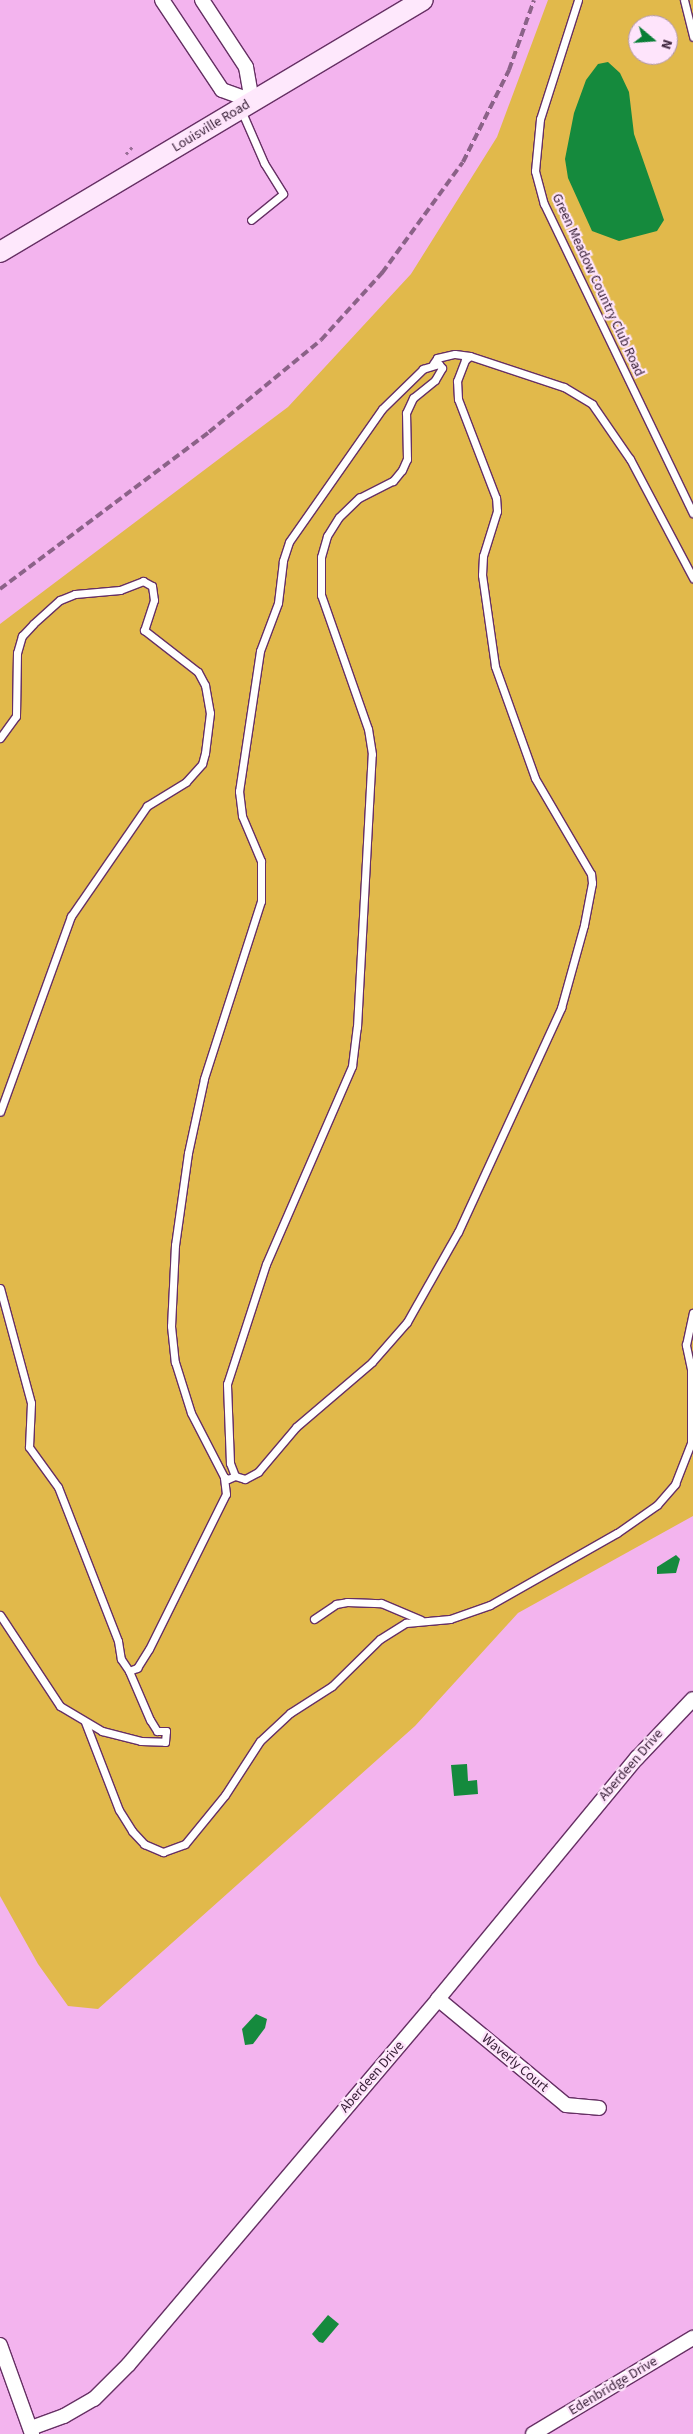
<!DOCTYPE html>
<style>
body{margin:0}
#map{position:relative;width:693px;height:2434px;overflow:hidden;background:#f3b4ee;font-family:"Source Sans 3",sans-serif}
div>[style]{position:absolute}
.green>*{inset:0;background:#e1b94b}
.water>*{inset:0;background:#158a3d}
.path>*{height:3px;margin-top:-1.5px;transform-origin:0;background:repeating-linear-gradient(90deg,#9a6e97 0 2.5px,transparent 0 6.5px)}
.roads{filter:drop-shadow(1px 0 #663064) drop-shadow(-1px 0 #663064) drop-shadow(0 1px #663064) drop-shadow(0 -1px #663064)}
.lane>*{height:7px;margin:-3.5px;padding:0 3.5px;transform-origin:3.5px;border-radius:3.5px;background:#fff}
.street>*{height:14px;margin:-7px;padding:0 7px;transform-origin:7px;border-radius:7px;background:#fff}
.secondary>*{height:20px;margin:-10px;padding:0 10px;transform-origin:10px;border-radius:10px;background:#fee8fc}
.rail>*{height:4px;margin-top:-2px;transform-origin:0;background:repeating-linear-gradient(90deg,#8b6288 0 8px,transparent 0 12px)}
span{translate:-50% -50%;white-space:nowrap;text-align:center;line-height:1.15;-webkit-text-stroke:4.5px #fee4fb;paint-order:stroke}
.street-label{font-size:14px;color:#392138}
.north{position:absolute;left:628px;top:15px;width:50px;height:50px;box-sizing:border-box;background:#fee4fb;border:1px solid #af96ad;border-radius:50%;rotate:108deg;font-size:14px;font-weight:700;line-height:20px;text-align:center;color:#392138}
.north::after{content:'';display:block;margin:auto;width:18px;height:22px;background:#097e36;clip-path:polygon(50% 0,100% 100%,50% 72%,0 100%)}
</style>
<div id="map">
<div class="green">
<div style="clip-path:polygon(evenodd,548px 0,693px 0,693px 1516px,518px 1613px,415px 1726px,98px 2009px,68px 2006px,38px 1964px,0 1896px,0 624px,288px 407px,411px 274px,497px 137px,548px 0,638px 25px,668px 25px,668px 55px,638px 55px,638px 25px)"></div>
</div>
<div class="water">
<div style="clip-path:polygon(608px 62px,620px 73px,629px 92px,634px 134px,664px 220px,657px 231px,619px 241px,592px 231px,568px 178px,565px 159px,574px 113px,586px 80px,598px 64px)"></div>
<div style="clip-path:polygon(676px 1555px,680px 1559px,676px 1573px,657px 1574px,657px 1567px)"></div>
<div style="clip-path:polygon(467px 1764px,468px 1781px,477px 1780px,478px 1794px,454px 1796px,451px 1765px)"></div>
<div style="clip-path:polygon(256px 2014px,267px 2019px,265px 2028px,253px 2044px,245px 2045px,242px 2029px)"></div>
<div style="clip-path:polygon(328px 2315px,339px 2324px,323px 2343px,319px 2342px,312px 2334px)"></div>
</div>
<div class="path">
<div style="left:126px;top:154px;width:11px;rotate:-49deg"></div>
</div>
<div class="roads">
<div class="lane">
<div style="left:578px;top:0;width:125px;rotate:107.7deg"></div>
<div style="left:540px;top:119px;width:52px;rotate:95.5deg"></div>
<div style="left:535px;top:171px;width:34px;rotate:75deg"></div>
<div style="left:544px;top:204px;width:343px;rotate:64.3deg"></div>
<div style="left:684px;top:0;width:38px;rotate:76deg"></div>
<div style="left:241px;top:110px;width:58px;rotate:66.5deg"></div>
<div style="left:264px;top:163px;width:36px;rotate:58deg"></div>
<div style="left:283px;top:194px;width:41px;rotate:140.9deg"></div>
<div style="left:433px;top:364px;width:7px;rotate:-56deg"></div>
<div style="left:437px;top:358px;width:18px;rotate:-13deg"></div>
<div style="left:455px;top:354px;width:15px;rotate:8deg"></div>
<div style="left:0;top:738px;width:27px;rotate:-54deg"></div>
<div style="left:16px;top:716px;width:63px;rotate:-89.1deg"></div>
<div style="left:17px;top:653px;width:18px;rotate:-74deg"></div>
<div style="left:22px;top:636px;width:16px;rotate:-47deg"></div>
<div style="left:33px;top:624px;width:36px;rotate:-42deg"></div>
<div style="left:60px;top:600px;width:16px;rotate:-22deg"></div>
<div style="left:75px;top:594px;width:45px;rotate:-5.1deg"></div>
<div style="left:120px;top:590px;width:25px;rotate:-21deg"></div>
<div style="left:143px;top:581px;width:10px;rotate:29deg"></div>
<div style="left:152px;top:586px;width:14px;rotate:82deg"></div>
<div style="left:154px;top:600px;width:32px;rotate:108deg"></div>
<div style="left:144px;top:630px;width:68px;rotate:37.9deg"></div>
<div style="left:198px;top:672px;width:15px;rotate:62deg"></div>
<div style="left:205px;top:685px;width:28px;rotate:80deg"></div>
<div style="left:210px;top:713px;width:40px;rotate:97.1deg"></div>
<div style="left:205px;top:753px;width:11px;rotate:105deg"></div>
<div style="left:202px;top:764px;width:24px;rotate:132deg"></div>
<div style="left:186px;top:782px;width:46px;rotate:148.4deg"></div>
<div style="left:147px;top:806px;width:134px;rotate:124.6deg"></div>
<div style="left:71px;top:916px;width:208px;rotate:109.9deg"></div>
<div style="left:0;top:1288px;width:119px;rotate:74.9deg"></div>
<div style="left:31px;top:1403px;width:44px;rotate:92.6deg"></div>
<div style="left:29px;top:1447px;width:49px;rotate:54.1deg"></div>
<div style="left:58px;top:1487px;width:165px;rotate:68.7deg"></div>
<div style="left:118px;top:1641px;width:18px;rotate:81deg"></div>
<div style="left:121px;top:1659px;width:14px;rotate:56deg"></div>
<div style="left:235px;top:1476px;width:14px;rotate:-111deg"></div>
<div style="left:230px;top:1463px;width:79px;rotate:-92.2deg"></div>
<div style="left:227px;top:1384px;width:126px;rotate:-72deg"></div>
<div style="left:266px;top:1264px;width:216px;rotate:-66.5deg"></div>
<div style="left:352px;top:1066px;width:39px;rotate:-83deg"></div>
<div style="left:357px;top:1027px;width:273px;rotate:-86.9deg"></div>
<div style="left:372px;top:754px;width:25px;rotate:-99deg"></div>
<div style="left:368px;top:729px;width:142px;rotate:-109.3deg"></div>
<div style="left:321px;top:595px;width:38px;rotate:-90deg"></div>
<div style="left:321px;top:557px;width:22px;rotate:-74deg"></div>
<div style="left:327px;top:536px;width:22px;rotate:-58deg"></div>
<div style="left:339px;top:517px;width:28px;rotate:-44deg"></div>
<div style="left:359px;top:498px;width:38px;rotate:-27deg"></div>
<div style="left:393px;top:481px;width:14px;rotate:-51deg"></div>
<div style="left:402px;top:470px;width:12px;rotate:-66deg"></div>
<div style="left:407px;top:459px;width:46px;rotate:-91.2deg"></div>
<div style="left:406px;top:413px;width:17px;rotate:-65deg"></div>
<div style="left:413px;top:398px;width:28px;rotate:-39deg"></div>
<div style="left:435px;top:380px;width:14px;rotate:-60deg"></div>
<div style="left:442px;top:368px;width:5px;rotate:-127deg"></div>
<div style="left:439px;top:364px;width:17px;rotate:163deg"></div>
<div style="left:423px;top:369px;width:57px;rotate:135.7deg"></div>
<div style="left:382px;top:409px;width:162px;rotate:125deg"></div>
<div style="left:289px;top:542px;width:20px;rotate:108deg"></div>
<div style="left:283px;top:561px;width:42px;rotate:96.8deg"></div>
<div style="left:278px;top:603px;width:51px;rotate:110.6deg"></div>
<div style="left:260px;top:651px;width:142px;rotate:98.5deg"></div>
<div style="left:239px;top:791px;width:25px;rotate:83deg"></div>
<div style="left:242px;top:816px;width:49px;rotate:67.1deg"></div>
<div style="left:261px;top:861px;width:40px;rotate:90deg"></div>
<div style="left:261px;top:901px;width:187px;rotate:107.8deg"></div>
<div style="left:204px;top:1079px;width:76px;rotate:102.2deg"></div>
<div style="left:188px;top:1153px;width:93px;rotate:98deg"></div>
<div style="left:175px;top:1245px;width:81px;rotate:92.8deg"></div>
<div style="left:171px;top:1326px;width:36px;rotate:84deg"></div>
<div style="left:175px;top:1362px;width:53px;rotate:72.6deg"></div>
<div style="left:191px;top:1413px;width:72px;rotate:62.7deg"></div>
<div style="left:224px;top:1477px;width:4px;rotate:27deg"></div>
<div style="left:228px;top:1479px;width:8px;rotate:-23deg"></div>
<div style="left:235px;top:1476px;width:10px;rotate:17deg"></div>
<div style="left:245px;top:1479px;width:15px;rotate:-28deg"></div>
<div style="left:258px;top:1472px;width:59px;rotate:-49.8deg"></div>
<div style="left:296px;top:1427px;width:100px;rotate:-40.5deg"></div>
<div style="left:372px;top:1362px;width:53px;rotate:-48.8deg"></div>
<div style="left:407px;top:1322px;width:103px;rotate:-60.5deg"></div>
<div style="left:458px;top:1232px;width:247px;rotate:-65.3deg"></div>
<div style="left:561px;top:1008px;width:86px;rotate:-74.5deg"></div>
<div style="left:584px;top:925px;width:43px;rotate:-79.2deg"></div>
<div style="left:592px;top:883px;width:9px;rotate:-96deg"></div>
<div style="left:591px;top:874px;width:111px;rotate:-120.3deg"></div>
<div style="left:535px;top:778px;width:119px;rotate:-109.7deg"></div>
<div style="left:495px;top:666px;width:92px;rotate:-98.1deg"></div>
<div style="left:482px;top:575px;width:19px;rotate:-87deg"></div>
<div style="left:483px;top:556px;width:47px;rotate:-72.7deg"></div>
<div style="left:497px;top:511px;width:13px;rotate:-94deg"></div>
<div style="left:496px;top:498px;width:106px;rotate:-111deg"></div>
<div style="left:458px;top:399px;width:18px;rotate:-93deg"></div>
<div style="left:457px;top:381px;width:22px;rotate:-69deg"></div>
<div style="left:465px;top:360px;width:6px;rotate:-39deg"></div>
<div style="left:470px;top:356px;width:99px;rotate:18.3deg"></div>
<div style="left:564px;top:387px;width:33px;rotate:31deg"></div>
<div style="left:592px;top:404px;width:67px;rotate:55.4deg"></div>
<div style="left:630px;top:459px;width:135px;rotate:62.1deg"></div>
<div style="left:0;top:1615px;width:109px;rotate:56.6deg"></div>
<div style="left:60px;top:1706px;width:49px;rotate:30.8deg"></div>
<div style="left:102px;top:1731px;width:40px;rotate:14.4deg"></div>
<div style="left:141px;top:1741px;width:24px;rotate:2deg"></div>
<div style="left:165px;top:1742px;width:11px;rotate:-85deg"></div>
<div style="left:166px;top:1731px;width:9px;rotate:180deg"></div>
<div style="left:157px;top:1731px;width:13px;rotate:-122deg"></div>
<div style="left:150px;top:1720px;width:53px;rotate:-113.2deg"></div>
<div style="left:129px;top:1671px;width:9px;rotate:-21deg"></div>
<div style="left:137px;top:1668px;width:22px;rotate:-58deg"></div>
<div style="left:149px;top:1649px;width:173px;rotate:-63.6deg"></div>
<div style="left:226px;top:1494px;width:17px;rotate:-97deg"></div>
<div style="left:314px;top:1619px;width:27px;rotate:-34deg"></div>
<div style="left:336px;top:1604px;width:11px;rotate:-10deg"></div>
<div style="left:347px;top:1602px;width:34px;rotate:2deg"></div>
<div style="left:381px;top:1603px;width:43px;rotate:23deg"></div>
<div style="left:85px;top:1722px;width:94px;rotate:68.9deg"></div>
<div style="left:119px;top:1810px;width:25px;rotate:58deg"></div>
<div style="left:132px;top:1831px;width:18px;rotate:47deg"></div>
<div style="left:144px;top:1844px;width:21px;rotate:23deg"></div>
<div style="left:163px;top:1852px;width:23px;rotate:-20deg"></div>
<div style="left:185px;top:1844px;width:63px;rotate:-50.8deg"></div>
<div style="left:225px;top:1795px;width:64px;rotate:-57.1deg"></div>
<div style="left:260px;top:1741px;width:41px;rotate:-43deg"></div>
<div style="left:290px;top:1713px;width:50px;rotate:-32.7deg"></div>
<div style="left:332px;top:1686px;width:67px;rotate:-44.4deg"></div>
<div style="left:380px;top:1639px;width:31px;rotate:-32deg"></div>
<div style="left:406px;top:1623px;width:44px;rotate:-5.2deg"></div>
<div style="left:450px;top:1619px;width:42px;rotate:-19.3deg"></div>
<div style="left:490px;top:1605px;width:146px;rotate:-29.6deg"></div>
<div style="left:617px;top:1533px;width:49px;rotate:-35deg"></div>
<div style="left:657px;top:1505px;width:28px;rotate:-49deg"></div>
<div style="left:675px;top:1484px;width:44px;rotate:-68.7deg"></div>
<div style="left:691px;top:1443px;width:74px;rotate:-90deg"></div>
<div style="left:691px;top:1369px;width:25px;rotate:-102deg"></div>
<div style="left:686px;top:1345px;width:33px;rotate:-78deg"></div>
</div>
<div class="street">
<div style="left:162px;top:0;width:108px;rotate:56.3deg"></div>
<div style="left:222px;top:90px;width:32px;rotate:20deg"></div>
<div style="left:202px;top:0;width:80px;rotate:56.7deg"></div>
<div style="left:246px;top:67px;width:35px;rotate:80deg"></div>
<div style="left:438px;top:1999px;width:166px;rotate:39.6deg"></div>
<div style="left:566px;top:2105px;width:33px;rotate:5deg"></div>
<div style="left:0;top:2345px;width:95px;rotate:70.2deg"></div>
<div style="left:31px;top:2428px;width:35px;rotate:-20deg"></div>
<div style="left:64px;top:2416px;width:34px;rotate:-30deg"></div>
<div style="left:94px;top:2399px;width:49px;rotate:-45deg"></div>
<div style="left:129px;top:2364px;width:478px;rotate:-49.7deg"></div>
<div style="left:438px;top:1999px;width:313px;rotate:-50.5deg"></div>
<div style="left:637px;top:1758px;width:81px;rotate:-46.5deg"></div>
<div style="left:533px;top:2434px;width:187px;rotate:-31deg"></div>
</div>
<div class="secondary">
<div style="left:0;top:252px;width:492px;rotate:-30.8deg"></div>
</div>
</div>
<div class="rail">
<div style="left:0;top:589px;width:261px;rotate:-36.9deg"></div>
<div style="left:209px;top:432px;width:145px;rotate:-39.4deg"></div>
<div style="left:321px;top:340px;width:91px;rotate:-47.7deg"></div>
<div style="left:382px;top:273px;width:137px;rotate:-53.9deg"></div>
<div style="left:463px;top:162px;width:103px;rotate:-63.4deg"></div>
<div style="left:509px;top:70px;width:74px;rotate:-70.3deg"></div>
</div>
<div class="street-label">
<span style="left:211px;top:126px;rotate:-31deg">Louisville Road</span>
<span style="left:598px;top:285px;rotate:65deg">Green Meadow Country Club Road</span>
<span style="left:631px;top:1765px;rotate:-49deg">Aberdeen Drive</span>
<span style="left:515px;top:2063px;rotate:40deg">Waverly Court</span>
<span style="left:372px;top:2077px;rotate:-49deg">Aberdeen Drive</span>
<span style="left:613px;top:2386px;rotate:-31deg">Edenbridge Drive</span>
</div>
<div class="north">N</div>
</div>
